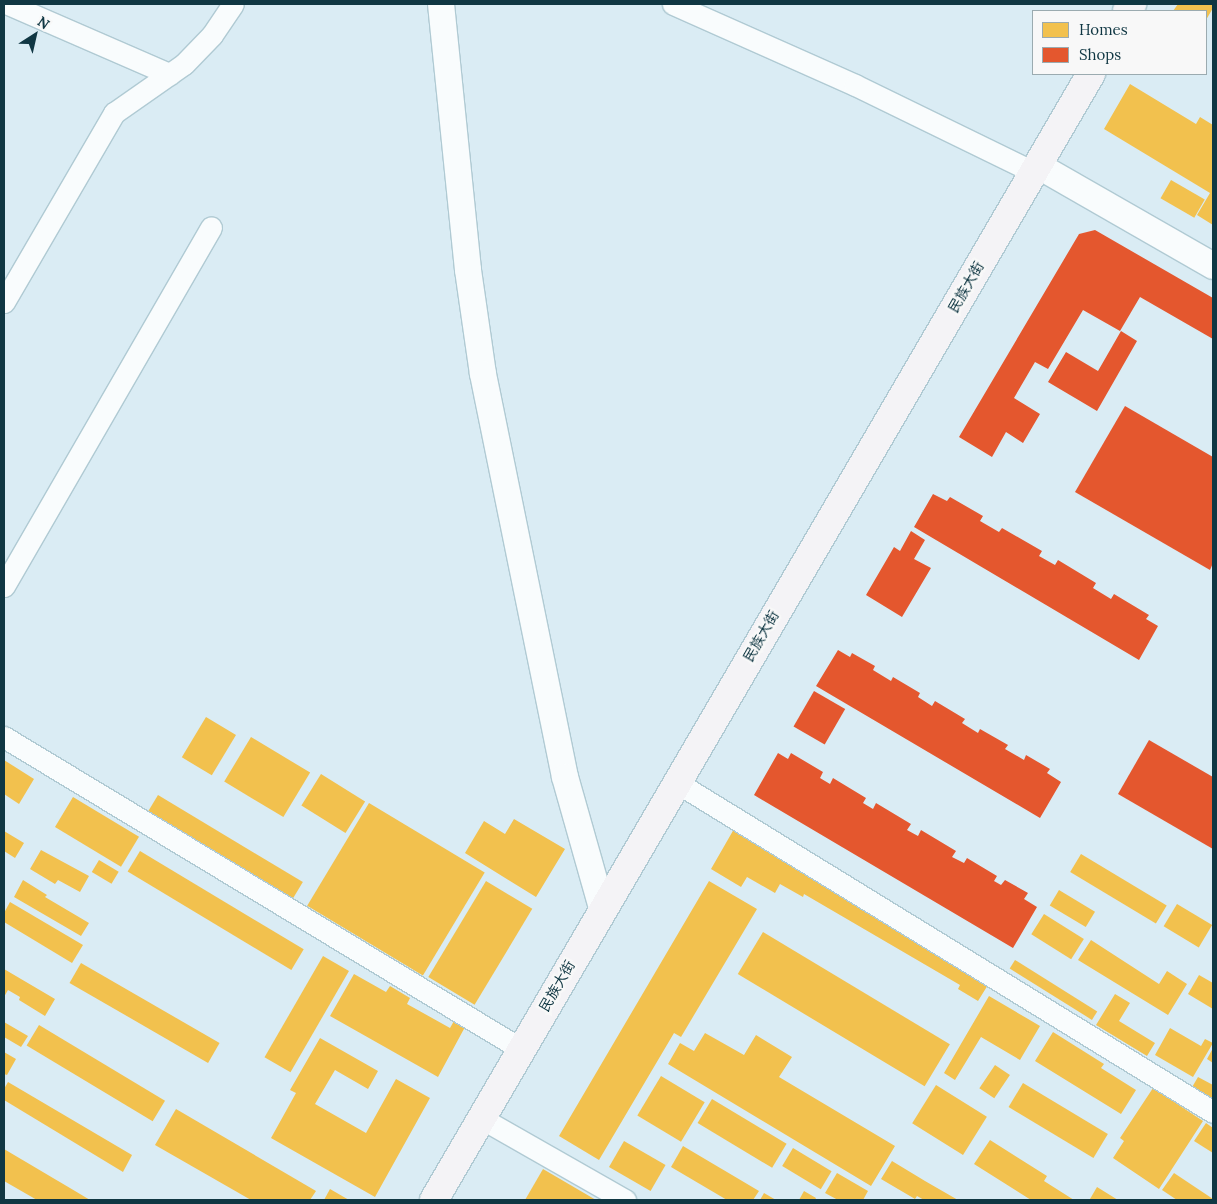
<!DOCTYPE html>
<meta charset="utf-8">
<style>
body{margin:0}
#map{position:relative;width:1217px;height:1204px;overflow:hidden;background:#daecf4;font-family:Lora,"Noto Sans SC",serif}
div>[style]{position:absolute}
.homes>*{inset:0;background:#f2c14e;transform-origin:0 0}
.shops>*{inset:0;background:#e4572e;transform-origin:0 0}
.roads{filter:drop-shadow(1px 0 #b0cad3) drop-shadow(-1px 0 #b0cad3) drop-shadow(0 1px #b0cad3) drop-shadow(0 -1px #b0cad3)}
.minor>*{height:21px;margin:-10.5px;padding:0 10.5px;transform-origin:10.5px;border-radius:10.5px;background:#f9fcfd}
.tertiary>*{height:26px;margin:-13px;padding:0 13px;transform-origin:13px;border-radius:13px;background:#f9fcfd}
.secondary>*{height:28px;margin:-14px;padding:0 14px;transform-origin:14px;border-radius:14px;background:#f4f3f6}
span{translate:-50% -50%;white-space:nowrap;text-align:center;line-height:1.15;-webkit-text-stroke:5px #f8f8f8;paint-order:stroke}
.street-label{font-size:14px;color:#103743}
.frame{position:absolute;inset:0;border:5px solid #103743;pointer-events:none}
.legend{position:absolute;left:1032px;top:10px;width:175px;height:65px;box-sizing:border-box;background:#f8f8f8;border:1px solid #9babb0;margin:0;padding:6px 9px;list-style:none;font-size:15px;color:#103743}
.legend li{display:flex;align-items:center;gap:10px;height:25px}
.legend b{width:25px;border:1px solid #9babb0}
.north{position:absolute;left:10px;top:10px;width:50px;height:50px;-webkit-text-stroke:4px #f8f8f8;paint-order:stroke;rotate:35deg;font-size:14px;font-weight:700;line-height:20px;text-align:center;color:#103743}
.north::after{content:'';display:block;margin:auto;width:18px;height:22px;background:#103743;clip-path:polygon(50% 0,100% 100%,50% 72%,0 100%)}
</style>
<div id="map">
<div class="homes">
<div style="clip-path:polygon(1178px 4px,1213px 4px,1213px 8px,1206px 20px,1206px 11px,1173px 11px)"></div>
<div style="clip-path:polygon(1130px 84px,1196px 124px,1200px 117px,1213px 125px,1213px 225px,1197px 215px,1210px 193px,1104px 129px)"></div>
<div style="left:1171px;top:180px;width:39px;height:21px;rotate:30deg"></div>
<div style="left:206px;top:717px;width:35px;height:47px;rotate:31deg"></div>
<div style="left:251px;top:737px;width:69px;height:52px;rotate:31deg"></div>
<div style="clip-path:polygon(4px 760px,34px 779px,19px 804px,4px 794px)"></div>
<div style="left:321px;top:774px;width:52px;height:37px;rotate:32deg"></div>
<div style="left:158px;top:795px;width:169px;height:19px;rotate:31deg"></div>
<div style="left:73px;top:797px;width:77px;height:35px;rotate:31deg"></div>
<div style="left:369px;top:803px;width:135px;height:120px;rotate:31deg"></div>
<div style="clip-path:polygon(514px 819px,565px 849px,536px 897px,465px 853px,484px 821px,505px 834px)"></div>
<div style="clip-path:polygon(734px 829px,991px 980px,978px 1001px,958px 989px,960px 985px,804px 894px,803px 897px,780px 884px,775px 893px,747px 877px,741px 887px,711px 869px)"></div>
<div style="clip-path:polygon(4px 831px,24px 843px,15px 858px,4px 851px)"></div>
<div style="clip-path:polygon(41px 850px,89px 876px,80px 892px,58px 880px,55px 884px,30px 869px)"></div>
<div style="left:140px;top:851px;width:191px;height:24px;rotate:31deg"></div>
<div style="left:1081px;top:854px;width:100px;height:21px;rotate:31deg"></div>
<div style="left:99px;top:860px;width:23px;height:14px;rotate:31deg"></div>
<div style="clip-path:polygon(23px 880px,47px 895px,45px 897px,89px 923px,81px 936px,14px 897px)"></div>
<div style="left:486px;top:881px;width:54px;height:112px;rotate:31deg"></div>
<div style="clip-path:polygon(709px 881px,757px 909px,681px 1037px,674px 1033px,599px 1160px,559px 1136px)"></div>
<div style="left:1059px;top:890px;width:42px;height:18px;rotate:31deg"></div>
<div style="clip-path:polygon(10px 902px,83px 945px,72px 963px,4px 922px,4px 913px)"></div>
<div style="left:1177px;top:904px;width:41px;height:26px;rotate:31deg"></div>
<div style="left:1044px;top:914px;width:47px;height:24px;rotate:32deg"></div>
<div style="left:763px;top:932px;width:218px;height:49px;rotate:31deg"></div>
<div style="clip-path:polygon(1091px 940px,1159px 984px,1167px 971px,1187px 984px,1168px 1015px,1078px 960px)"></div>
<div style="left:323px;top:956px;width:30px;height:117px;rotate:30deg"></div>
<div style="left:1015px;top:960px;width:97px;height:10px;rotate:32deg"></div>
<div style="left:81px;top:963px;width:160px;height:23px;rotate:30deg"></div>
<div style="clip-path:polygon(4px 969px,55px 999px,45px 1016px,19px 1000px,20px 997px,8px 990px,4px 997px)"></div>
<div style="clip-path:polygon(354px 974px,386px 992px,390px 986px,410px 998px,407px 1004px,450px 1028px,454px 1021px,465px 1027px,438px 1077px,330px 1016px)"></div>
<div style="clip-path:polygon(1199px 975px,1213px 983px,1213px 1009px,1188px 994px)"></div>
<div style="clip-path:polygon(1115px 994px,1130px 1003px,1119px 1021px,1155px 1043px,1147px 1056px,1096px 1025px)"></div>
<div style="clip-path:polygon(989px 996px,1040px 1026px,1020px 1060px,981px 1037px,955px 1080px,944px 1073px)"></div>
<div style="clip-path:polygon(4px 1022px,28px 1036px,21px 1047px,4px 1037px)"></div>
<div style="left:39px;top:1025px;width:147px;height:24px;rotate:31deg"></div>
<div style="clip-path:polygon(1170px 1028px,1201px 1046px,1205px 1039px,1213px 1043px,1193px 1077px,1155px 1055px)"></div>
<div style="clip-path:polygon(1053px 1032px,1104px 1064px,1101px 1068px,1136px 1090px,1121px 1114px,1035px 1061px)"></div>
<div style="clip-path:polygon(705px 1033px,744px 1055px,756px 1035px,792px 1057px,779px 1077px,895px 1146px,871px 1186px,668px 1064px,680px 1043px,694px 1051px)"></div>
<div style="clip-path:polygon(320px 1038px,378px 1071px,368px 1089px,335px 1070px,315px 1104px,366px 1133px,396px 1079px,430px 1098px,375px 1197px,271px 1138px,296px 1093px,290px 1090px)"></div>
<div style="clip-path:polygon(1213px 1048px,1213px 1063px,1207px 1059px)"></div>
<div style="clip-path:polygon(4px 1052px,16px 1059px,7px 1075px,4px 1074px)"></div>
<div style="left:995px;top:1065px;width:18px;height:28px;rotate:34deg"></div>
<div style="left:661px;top:1076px;width:51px;height:46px;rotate:31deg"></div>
<div style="clip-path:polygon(1198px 1077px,1213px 1085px,1213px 1102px,1191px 1089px)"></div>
<div style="clip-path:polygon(8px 1082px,132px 1155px,123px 1172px,4px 1100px,4px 1089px)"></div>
<div style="left:1023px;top:1083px;width:99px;height:28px;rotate:31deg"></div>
<div style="left:936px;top:1085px;width:60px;height:45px;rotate:32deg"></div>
<div style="clip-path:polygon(1153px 1088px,1203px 1121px,1159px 1189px,1113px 1158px,1124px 1141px,1120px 1138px)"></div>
<div style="left:712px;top:1099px;width:87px;height:28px;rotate:31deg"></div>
<div style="clip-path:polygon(176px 1109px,316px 1191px,310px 1200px,251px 1200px,155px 1145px)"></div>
<div style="clip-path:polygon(1206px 1123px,1213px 1128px,1213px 1153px,1194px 1141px)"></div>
<div style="clip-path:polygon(990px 1140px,1047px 1176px,1044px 1181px,1074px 1200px,1031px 1200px,974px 1164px)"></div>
<div style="left:624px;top:1141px;width:48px;height:30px;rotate:30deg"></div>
<div style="clip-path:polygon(683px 1146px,759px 1191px,753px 1200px,727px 1200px,671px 1167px)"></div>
<div style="left:793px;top:1148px;width:45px;height:21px;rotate:31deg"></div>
<div style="clip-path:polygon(4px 1149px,75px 1191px,90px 1200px,37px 1200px,4px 1181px)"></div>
<div style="clip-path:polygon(892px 1161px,925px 1181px,958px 1200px,924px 1200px,917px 1196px,915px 1199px,881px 1179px)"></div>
<div style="clip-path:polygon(543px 1169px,596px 1200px,525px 1200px)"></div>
<div style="clip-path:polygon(837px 1173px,868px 1191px,863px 1200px,838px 1200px,825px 1193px)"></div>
<div style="clip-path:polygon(1174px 1173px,1213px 1199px,1213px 1200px,1177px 1200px,1162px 1190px)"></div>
<div style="clip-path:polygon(1097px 1187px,1118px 1200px,1090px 1199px)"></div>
<div style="clip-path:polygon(330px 1189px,349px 1200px,324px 1200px)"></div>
<div style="clip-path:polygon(804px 1191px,816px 1198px,815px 1200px,799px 1200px)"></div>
<div style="clip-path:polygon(764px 1193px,776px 1200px,760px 1200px)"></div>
</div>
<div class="shops">
<div style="clip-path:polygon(1095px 230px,1213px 298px,1213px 339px,1140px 297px,1120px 331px,1083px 310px,1048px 369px,1035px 362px,1014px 398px,1040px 414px,1023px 443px,1006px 432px,992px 457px,959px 437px,1079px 234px)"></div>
<div style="clip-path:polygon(1121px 331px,1137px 341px,1097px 411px,1048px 382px,1066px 352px,1098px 371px)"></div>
<div style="clip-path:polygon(1125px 406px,1213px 457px,1213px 563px,1210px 570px,1075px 492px)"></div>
<div style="clip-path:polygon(933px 494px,947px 501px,950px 497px,983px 516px,980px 521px,999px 532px,1002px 528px,1042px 551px,1039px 556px,1055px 565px,1058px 560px,1096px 583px,1093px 588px,1111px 599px,1114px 594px,1149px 615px,1146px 619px,1158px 626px,1139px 660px,914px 527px)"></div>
<div style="clip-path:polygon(911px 531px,925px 540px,914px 559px,931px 568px,902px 617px,866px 595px,894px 547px,900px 551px)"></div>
<div style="clip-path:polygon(838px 650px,850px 657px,852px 653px,875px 666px,873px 670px,891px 681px,893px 677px,920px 693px,918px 697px,932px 706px,935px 701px,965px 719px,962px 723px,978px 733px,980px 729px,1008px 745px,1005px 749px,1024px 760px,1026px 755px,1050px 769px,1047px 773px,1061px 782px,1040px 818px,816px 686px)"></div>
<div style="left:814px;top:691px;width:36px;height:41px;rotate:30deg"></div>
<div style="clip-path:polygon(1149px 740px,1213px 777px,1213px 849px,1118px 794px)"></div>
<div style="clip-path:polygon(778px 753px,788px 759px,791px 753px,823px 772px,820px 778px,830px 784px,833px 778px,866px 798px,863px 803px,873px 809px,876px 803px,911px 824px,907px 830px,918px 836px,921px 830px,956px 851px,952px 857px,964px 863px,967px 858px,997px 876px,994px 881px,1001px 885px,1005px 880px,1028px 893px,1024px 899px,1037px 907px,1013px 948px,754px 795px)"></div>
</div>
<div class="roads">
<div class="minor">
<div style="left:8px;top:4px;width:176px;rotate:23.5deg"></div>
<div style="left:673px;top:4px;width:199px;rotate:24deg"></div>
<div style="left:855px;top:85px;width:198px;rotate:26deg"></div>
<div style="left:4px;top:302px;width:219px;rotate:-59.8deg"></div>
<div style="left:114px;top:113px;width:85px;rotate:-35deg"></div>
<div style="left:184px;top:64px;width:40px;rotate:-46deg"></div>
<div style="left:212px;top:35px;width:37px;rotate:-56deg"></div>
<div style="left:4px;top:586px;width:414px;rotate:-60deg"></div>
<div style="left:4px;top:737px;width:604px;rotate:31.11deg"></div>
<div style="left:676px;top:782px;width:630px;rotate:31.57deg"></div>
<div style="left:481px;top:1118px;width:166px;rotate:29.7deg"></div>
</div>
<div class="tertiary">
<div style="left:441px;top:4px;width:267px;rotate:84.2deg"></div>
<div style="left:468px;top:270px;width:105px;rotate:81.8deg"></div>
<div style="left:483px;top:374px;width:411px;rotate:78.5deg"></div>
<div style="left:565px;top:777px;width:136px;rotate:74.2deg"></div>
<div style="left:1037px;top:165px;width:203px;rotate:29.8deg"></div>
</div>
<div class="secondary">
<div style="left:1127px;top:11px;width:9px;rotate:-54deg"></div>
<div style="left:434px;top:1200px;width:1304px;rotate:-59.74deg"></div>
</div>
</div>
<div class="street-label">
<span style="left:966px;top:287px;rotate:-60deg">民族大街</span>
<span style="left:761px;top:636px;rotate:-60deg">民族大街</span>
<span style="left:557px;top:986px;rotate:-60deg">民族大街</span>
</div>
<div class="frame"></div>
<ul class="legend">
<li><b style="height:14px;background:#f2c14e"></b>Homes</li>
<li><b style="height:14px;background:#e4572e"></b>Shops</li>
</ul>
<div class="north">N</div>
</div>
